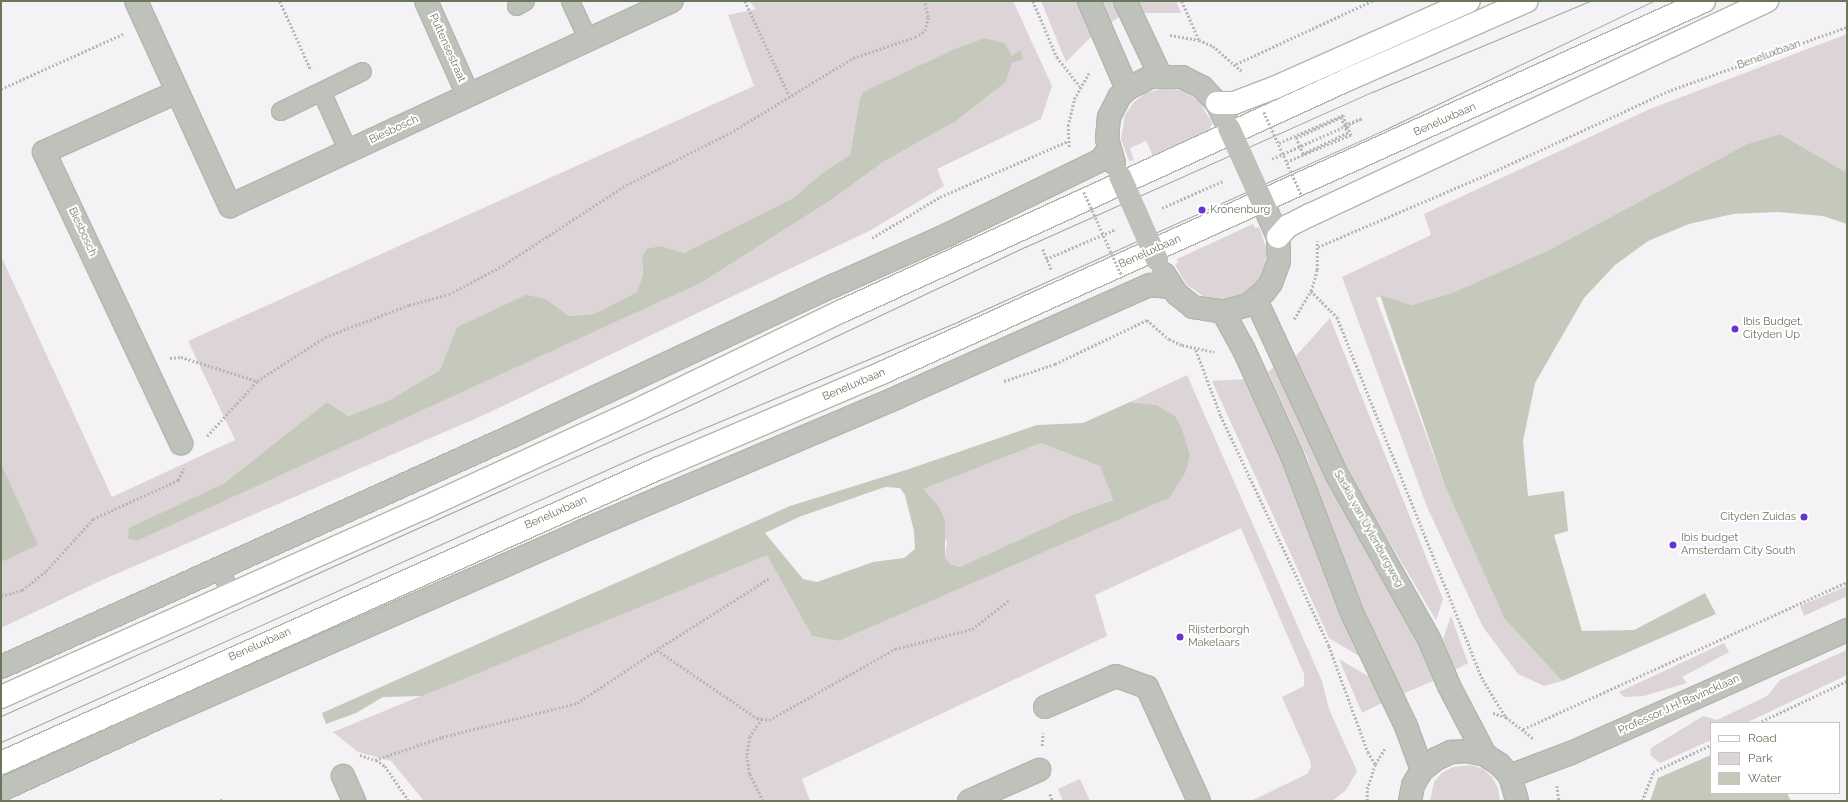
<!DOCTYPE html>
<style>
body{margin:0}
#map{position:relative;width:1848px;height:802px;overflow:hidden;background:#f5f2f5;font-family:Raleway,sans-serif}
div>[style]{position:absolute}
.green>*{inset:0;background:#dcd4d6}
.water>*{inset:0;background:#c4c9bb}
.path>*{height:2.5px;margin-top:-1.25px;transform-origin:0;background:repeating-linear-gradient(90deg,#b6b9b3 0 2px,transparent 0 4px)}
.roads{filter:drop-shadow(1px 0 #b2b7ad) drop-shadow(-1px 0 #b2b7ad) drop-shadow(0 1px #b2b7ad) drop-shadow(0 -1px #b2b7ad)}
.service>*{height:17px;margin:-8.5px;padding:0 8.5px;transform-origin:8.5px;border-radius:8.5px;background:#bec2ba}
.minor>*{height:22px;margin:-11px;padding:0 11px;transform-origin:11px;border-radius:11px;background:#bec2ba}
.tertiary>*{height:22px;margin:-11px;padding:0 11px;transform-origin:11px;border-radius:11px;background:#bec2ba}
.secondary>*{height:22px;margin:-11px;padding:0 11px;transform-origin:11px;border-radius:11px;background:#fff}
.tram>*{height:1px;margin:-0.5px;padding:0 0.5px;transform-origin:0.5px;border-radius:0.5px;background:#a0a79b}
.path-bridge>*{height:2.5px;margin-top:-1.25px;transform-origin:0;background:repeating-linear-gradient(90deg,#b6b9b3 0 2px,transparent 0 4px)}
.tertiary-bridge>*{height:22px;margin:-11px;padding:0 11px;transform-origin:11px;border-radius:11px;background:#bec2ba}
.dots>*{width:11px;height:11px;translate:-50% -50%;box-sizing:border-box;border:2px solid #fff;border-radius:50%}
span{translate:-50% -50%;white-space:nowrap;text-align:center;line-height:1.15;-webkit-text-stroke:4px #fff;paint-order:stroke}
.street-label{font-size:11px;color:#69765e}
.poi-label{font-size:11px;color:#69765e}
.left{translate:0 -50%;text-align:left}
.right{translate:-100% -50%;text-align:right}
.frame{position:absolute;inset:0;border:2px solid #69765e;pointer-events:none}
.legend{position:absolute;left:1710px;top:722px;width:130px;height:72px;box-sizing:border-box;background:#fff;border:1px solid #c3c8bf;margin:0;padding:5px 7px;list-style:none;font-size:12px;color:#69765e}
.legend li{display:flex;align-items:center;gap:8px;height:20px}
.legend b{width:20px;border:1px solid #c3c8bf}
</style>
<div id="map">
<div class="green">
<div style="clip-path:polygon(evenodd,749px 1px,1013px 1px,1052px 86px,1041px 119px,937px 169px,944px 186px,871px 230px,486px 414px,100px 581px,1px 628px,1px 562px,35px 540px,1px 463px,1px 256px,112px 497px,235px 440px,188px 341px,754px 86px,728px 15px,756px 9px,749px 1px,985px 38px,1005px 43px,1012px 56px,1020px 51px,1012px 63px,1006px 82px,956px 121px,883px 162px,834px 198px,701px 283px,137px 541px,128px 539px,200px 495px,223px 484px,327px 402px,348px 416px,388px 401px,440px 370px,457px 327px,546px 299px,569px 316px,594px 314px,637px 292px,643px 274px,642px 257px,661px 246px,684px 253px,793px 198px,825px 171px,850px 155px,859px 103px,985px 38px)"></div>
<div style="clip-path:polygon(1041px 1px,1080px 1px,1095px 33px,1066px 62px)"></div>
<div style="clip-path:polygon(1100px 1px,1115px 1px,1121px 16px,1110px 23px)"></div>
<div style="clip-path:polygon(1136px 1px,1176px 1px,1181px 13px,1141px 13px)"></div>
<div style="clip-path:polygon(1847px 34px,1847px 173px,1780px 134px,1747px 144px,1549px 250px,1452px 293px,1411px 305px,1381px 296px,1376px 298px,1445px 486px,1504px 618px,1562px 681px,1544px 686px,1518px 674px,1483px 627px,1427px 507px,1342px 277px,1431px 235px,1424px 214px,1650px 109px)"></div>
<div style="clip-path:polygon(1163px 88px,1180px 90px,1198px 100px,1213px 124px,1210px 126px,1211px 130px,1153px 156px,1146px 141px,1130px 148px,1135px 164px,1133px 160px,1129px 161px,1121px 139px,1125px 115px,1134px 102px,1146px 93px)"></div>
<div style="clip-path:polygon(1253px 224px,1255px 228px,1259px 227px,1267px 250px,1264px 269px,1255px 286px,1237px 297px,1219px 300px,1203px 296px,1187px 285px,1175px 265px,1178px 262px,1177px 259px)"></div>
<div style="clip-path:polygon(1330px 318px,1443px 599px,1436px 620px,1346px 469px,1295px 357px)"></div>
<div style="clip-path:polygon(1276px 365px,1381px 565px,1438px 679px,1402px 694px,1335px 545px,1307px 457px,1268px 372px)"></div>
<div style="clip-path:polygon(1187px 375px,1322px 681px,1329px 709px,1357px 771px,1346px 790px,1332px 801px,1251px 801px,1307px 774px,1311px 767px,1310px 760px,1282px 697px,1304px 686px,1304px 674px,1241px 528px,1095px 595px,1107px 636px,802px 779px,810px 801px,424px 801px,391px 761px,358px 752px,333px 732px,767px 554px,812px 636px,839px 641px,1169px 498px,1190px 455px,1182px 428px,1175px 416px,1157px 405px,1130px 402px)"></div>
<div style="clip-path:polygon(1246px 379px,1293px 475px,1367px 661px,1329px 638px,1212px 381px)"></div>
<div style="clip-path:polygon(1041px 443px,1100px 466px,1113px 500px,1075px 514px,960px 567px,950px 564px,945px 557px,947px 543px,922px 489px)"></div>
<div style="clip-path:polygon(1847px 586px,1847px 596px,1804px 616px,1800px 606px)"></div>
<div style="clip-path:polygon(1451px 616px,1468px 663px,1455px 670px,1443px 639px)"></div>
<div style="clip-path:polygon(1724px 643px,1729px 652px,1682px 677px,1687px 683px,1644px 696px,1624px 697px,1619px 692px)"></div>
<div style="clip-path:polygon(1847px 650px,1847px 675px,1746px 723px,1711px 723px,1711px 740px,1660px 763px,1650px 755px,1651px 748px,1703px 716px,1717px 720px,1767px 696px,1780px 680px)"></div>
<div style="clip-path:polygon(1339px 659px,1378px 682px,1386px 701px,1362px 713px)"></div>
<div style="clip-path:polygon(1471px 765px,1483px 769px,1492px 777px,1498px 788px,1500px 801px,1430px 801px,1434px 782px,1442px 773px,1453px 767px)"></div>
<div style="clip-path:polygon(1080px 779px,1090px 801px,1063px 801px,1058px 789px)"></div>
</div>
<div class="water">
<div style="clip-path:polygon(985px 38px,1005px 43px,1012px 56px,1020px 50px,1023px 59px,1012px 63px,1006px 82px,956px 121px,883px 162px,834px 198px,701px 283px,137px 541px,128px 539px,129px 528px,223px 484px,327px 402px,348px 416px,388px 401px,440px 370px,457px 327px,526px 295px,546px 299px,569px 316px,594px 314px,637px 292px,643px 274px,642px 257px,647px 249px,661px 246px,684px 253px,793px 198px,825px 171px,850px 155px,859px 103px,863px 92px,955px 49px)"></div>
<div style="clip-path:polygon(1780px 134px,1847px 173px,1847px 224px,1823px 216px,1777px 212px,1733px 214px,1689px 224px,1648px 241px,1615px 265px,1584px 298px,1535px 383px,1523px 441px,1528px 496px,1564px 491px,1568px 531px,1554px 535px,1582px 631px,1634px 630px,1705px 593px,1716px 614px,1562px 681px,1504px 618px,1445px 486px,1380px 295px,1411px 305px,1452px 293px,1549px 250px,1747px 144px)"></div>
<div style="clip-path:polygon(evenodd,1130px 402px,1157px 405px,1175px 416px,1182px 428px,1190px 455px,1186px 471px,1169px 498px,839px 641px,812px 636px,767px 555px,422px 696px,383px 697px,356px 713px,326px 724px,322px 713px,790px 506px,909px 469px,1037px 425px,1083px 423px,1130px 402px,1041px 443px,1100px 466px,1113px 500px,1075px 514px,960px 567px,950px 564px,945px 557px,945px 520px,939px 507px,923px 489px,1041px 443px,1130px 402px,885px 487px,900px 488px,905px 495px,914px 531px,915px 549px,904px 558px,873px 562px,817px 582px,803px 579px,765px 533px,799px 517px,885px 487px)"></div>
<div style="clip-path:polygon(1px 463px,38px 545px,1px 562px)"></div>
<div style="clip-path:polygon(1711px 755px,1711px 793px,1787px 793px,1791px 801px,1650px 801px,1658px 778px)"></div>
</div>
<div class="path">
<div style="left:280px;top:1px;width:76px;rotate:65.8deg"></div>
<div style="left:745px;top:1px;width:104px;rotate:64.9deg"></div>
<div style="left:1033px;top:1px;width:61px;rotate:66.8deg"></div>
<div style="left:1057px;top:57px;width:37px;rotate:52deg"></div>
<div style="left:1182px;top:1px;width:43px;rotate:66.4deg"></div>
<div style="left:1170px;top:35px;width:29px;rotate:10deg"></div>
<div style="left:1199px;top:40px;width:15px;rotate:23deg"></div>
<div style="left:1213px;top:46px;width:38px;rotate:41deg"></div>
<div style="left:1236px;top:64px;width:150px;rotate:-24.9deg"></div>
<div style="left:1px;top:89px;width:134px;rotate:-24.3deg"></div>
<div style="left:1341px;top:117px;width:17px;rotate:66deg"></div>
<div style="left:1348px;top:133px;width:50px;rotate:155deg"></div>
<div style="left:1303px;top:154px;width:17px;rotate:-114deg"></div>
<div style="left:1296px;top:138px;width:50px;rotate:-25deg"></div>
<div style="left:1345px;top:125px;width:18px;rotate:-22deg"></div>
<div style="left:1069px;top:147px;width:21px;rotate:-93deg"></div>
<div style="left:1068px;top:126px;width:28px;rotate:-77deg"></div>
<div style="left:1074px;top:99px;width:32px;rotate:-60deg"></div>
<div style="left:1272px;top:159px;width:76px;rotate:-24.2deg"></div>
<div style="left:1162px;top:208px;width:67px;rotate:-23.9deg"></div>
<div style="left:872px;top:238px;width:79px;rotate:-31.1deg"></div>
<div style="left:940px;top:197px;width:140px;rotate:-23.6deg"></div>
<div style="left:1318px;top:247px;width:183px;rotate:-23.2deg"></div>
<div style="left:1486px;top:175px;width:204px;rotate:-24.7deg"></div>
<div style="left:1671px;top:90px;width:187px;rotate:-19.7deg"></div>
<div style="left:1043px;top:249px;width:22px;rotate:68deg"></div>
<div style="left:1046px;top:259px;width:76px;rotate:-23.2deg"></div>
<div style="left:1311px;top:291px;width:37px;rotate:45deg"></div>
<div style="left:1337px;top:317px;width:391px;rotate:68.1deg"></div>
<div style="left:1483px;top:680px;width:44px;rotate:58.1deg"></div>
<div style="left:1294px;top:319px;width:33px;rotate:-59deg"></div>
<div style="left:1311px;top:291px;width:22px;rotate:-74deg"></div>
<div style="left:1317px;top:270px;width:29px;rotate:-90deg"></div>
<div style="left:1147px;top:320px;width:29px;rotate:41deg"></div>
<div style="left:1169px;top:339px;width:14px;rotate:25deg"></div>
<div style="left:1182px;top:345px;width:33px;rotate:12deg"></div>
<div style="left:1196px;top:350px;width:71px;rotate:69.3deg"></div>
<div style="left:1221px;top:416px;width:254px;rotate:64.8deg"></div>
<div style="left:1329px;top:646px;width:113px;rotate:69.8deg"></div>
<div style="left:1368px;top:752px;width:14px;rotate:60deg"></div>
<div style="left:170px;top:358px;width:11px;rotate:-5deg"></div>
<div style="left:181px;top:357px;width:80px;rotate:17.5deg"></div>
<div style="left:1004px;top:381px;width:54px;rotate:-18.4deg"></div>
<div style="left:1055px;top:364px;width:102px;rotate:-25.6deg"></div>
<div style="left:207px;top:436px;width:74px;rotate:-47.7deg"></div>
<div style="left:257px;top:381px;width:81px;rotate:-32.9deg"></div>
<div style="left:325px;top:337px;width:90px;rotate:-20.9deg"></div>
<div style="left:409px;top:305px;width:41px;rotate:-15.4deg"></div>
<div style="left:449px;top:294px;width:60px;rotate:-27.8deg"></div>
<div style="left:502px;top:266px;width:148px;rotate:-33.2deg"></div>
<div style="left:626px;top:185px;width:116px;rotate:-26.6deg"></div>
<div style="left:730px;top:133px;width:144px;rotate:-31.4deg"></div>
<div style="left:853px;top:58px;width:65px;rotate:-18.7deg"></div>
<div style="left:915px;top:37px;width:12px;rotate:-31deg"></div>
<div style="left:925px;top:31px;width:14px;rotate:-78deg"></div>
<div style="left:928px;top:17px;width:16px;rotate:-104deg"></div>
<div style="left:769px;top:579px;width:133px;rotate:147.6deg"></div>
<div style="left:657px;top:650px;width:121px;rotate:34.2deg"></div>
<div style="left:757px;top:718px;width:12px;rotate:9deg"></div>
<div style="left:769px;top:720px;width:145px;rotate:-29.4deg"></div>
<div style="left:895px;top:649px;width:80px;rotate:-14.6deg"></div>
<div style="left:972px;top:629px;width:46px;rotate:-37.9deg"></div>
<div style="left:1px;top:596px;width:22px;rotate:-16deg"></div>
<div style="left:22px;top:590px;width:31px;rotate:-38deg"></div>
<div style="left:46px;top:571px;width:70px;rotate:-47.9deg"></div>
<div style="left:93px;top:519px;width:94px;rotate:-24.6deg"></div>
<div style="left:178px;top:480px;width:13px;rotate:-63deg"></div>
<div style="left:1493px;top:713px;width:14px;rotate:17deg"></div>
<div style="left:1506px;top:717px;width:36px;rotate:38deg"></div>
<div style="left:762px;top:719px;width:22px;rotate:124deg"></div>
<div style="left:750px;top:737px;width:19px;rotate:99deg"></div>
<div style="left:747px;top:756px;width:18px;rotate:81deg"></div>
<div style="left:750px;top:774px;width:30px;rotate:64deg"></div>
<div style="left:1758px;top:723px;width:98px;rotate:-25.3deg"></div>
<div style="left:1523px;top:729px;width:356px;rotate:-24.4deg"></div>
<div style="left:1042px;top:746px;width:13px;rotate:-86deg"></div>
<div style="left:360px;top:755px;width:16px;rotate:18deg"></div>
<div style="left:375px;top:760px;width:71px;rotate:-18.9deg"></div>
<div style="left:442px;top:737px;width:139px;rotate:-14.1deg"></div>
<div style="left:577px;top:703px;width:96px;rotate:-33.5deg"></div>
<div style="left:376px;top:760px;width:11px;rotate:34deg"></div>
<div style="left:385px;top:766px;width:42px;rotate:55.6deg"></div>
<div style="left:1557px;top:786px;width:15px;rotate:82deg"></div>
<div style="left:1050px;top:794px;width:8px;rotate:67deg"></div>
<div style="left:221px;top:801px;width:3px;rotate:-72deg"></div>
<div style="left:1367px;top:801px;width:12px;rotate:-90deg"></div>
<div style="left:1367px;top:789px;width:26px;rotate:-72deg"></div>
<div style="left:1375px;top:764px;width:20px;rotate:-57deg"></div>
<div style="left:1642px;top:801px;width:31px;rotate:-69deg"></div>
<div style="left:1653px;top:772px;width:64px;rotate:-25deg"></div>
</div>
<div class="roads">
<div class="service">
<div style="left:570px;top:1px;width:43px;rotate:65.2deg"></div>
<div style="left:516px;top:6px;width:10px;rotate:-29deg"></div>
<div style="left:321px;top:91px;width:66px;rotate:65.8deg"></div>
<div style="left:280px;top:111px;width:91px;rotate:-26deg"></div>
<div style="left:220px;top:568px;width:28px;rotate:69deg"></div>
</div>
<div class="minor">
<div style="left:136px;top:1px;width:226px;rotate:65.4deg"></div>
<div style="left:230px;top:206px;width:487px;rotate:-24.9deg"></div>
<div style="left:426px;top:1px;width:103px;rotate:65.9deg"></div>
<div style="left:177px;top:92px;width:146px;rotate:155.7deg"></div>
<div style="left:44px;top:152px;width:322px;rotate:64.8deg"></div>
<div style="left:1045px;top:707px;width:77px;rotate:-23.6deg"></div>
<div style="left:1116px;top:676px;width:33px;rotate:20deg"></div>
<div style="left:1147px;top:687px;width:125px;rotate:65.5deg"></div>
<div style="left:343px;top:776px;width:27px;rotate:66deg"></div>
<div style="left:1510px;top:776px;width:65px;rotate:-20.7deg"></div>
<div style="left:1571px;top:753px;width:302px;rotate:-24deg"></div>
<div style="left:969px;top:801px;width:77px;rotate:-23.9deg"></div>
</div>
<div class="tertiary">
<div style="left:1089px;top:1px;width:96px;rotate:66.6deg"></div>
<div style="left:1125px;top:1px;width:82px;rotate:64.7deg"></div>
<div style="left:1114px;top:163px;width:25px;rotate:-106deg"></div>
<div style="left:1107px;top:139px;width:22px;rotate:-85deg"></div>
<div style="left:1109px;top:117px;width:22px;rotate:-63deg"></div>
<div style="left:1119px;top:97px;width:11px;rotate:-45deg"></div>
<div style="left:1127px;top:89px;width:27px;rotate:-27deg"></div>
<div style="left:1151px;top:77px;width:31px"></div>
<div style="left:1182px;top:77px;width:22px;rotate:27deg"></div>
<div style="left:1202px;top:87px;width:22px;rotate:47deg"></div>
<div style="left:1217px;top:103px;width:28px;rotate:64deg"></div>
<div style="left:1164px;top:274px;width:24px;rotate:57deg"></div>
<div style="left:1177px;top:294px;width:21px;rotate:39deg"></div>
<div style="left:1193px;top:307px;width:30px;rotate:9deg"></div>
<div style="left:1223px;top:312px;width:26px;rotate:-16deg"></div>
<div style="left:1248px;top:305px;width:21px;rotate:-39deg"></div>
<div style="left:1264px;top:292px;width:11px;rotate:-52deg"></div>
<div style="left:1271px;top:283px;width:23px;rotate:-70deg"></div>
<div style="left:1279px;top:261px;width:24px;rotate:-92deg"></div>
<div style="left:1278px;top:237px;width:27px;rotate:-114deg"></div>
<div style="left:1256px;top:300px;width:193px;rotate:65.2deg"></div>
<div style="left:1337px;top:475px;width:190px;rotate:60.7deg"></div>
<div style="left:1430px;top:641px;width:49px;rotate:67.1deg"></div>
<div style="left:1449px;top:686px;width:78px;rotate:62.4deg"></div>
<div style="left:1223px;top:312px;width:43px;rotate:61.1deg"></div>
<div style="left:1244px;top:350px;width:113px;rotate:65.5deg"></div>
<div style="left:1291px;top:453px;width:171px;rotate:69.1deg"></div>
<div style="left:1352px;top:613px;width:125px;rotate:64.5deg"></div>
<div style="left:1406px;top:726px;width:47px;rotate:70deg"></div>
<div style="left:1px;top:667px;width:559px;rotate:-24.32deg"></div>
<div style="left:510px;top:437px;width:357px;rotate:-25.1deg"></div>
<div style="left:833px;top:286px;width:125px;rotate:-24.1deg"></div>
<div style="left:947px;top:235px;width:171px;rotate:-26deg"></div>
<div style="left:1101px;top:160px;width:12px;rotate:-55deg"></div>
<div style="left:1px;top:790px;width:177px;rotate:-24.7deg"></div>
<div style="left:162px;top:716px;width:454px;rotate:-23.7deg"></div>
<div style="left:578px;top:533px;width:348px;rotate:-23deg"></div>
<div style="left:898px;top:397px;width:276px;rotate:-24deg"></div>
<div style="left:1150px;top:285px;width:20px;rotate:6deg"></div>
<div style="left:1410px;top:801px;width:16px;rotate:-79deg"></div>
<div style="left:1413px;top:785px;width:17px;rotate:-59deg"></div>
<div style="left:1422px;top:770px;width:18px;rotate:-38deg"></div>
<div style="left:1436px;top:759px;width:17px;rotate:-25deg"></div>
<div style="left:1451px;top:752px;width:17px;rotate:-3deg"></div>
<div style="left:1468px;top:751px;width:17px;rotate:13deg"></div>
<div style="left:1485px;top:755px;width:17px;rotate:33deg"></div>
<div style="left:1499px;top:764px;width:16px;rotate:47deg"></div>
<div style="left:1510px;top:776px;width:26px;rotate:74deg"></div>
</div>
<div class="secondary">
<div style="left:1217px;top:103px;width:17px"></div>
<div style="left:1234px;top:103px;width:45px;rotate:-20.9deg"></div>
<div style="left:1276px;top:87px;width:211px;rotate:-24deg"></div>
<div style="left:1278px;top:237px;width:15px;rotate:-48deg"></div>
<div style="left:1288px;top:226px;width:25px;rotate:-27deg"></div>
<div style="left:1310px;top:215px;width:505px;rotate:-25.09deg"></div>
<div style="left:1px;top:697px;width:463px;rotate:-24.1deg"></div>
<div style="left:424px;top:508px;width:239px;rotate:-24.7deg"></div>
<div style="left:641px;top:408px;width:223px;rotate:-25.8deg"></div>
<div style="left:842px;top:311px;width:558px;rotate:-24.59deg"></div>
<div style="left:1349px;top:79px;width:194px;rotate:-23.7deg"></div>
<div style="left:1px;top:763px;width:721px;rotate:-24.15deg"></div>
<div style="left:659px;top:468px;width:245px;rotate:-23.1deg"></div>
<div style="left:884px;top:372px;width:900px;rotate:-24.34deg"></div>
</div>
</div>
<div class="tram">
<div style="left:1px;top:716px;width:751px;rotate:-24.28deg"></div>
<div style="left:686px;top:407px;width:375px;rotate:-25.3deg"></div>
<div style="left:1025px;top:247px;width:380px;rotate:-24.1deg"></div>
<div style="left:1372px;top:92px;width:236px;rotate:-22.7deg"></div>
<div style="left:1px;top:742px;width:697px;rotate:-24.21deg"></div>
<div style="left:637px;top:456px;width:349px;rotate:-22.7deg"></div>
<div style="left:959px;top:321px;width:468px;rotate:-24.2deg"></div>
<div style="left:1386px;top:129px;width:296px;rotate:-25.6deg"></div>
</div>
<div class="path-bridge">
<div style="left:1264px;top:112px;width:92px;rotate:65.7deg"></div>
<div style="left:1341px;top:128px;width:23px;rotate:-25deg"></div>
<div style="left:1279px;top:143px;width:70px;rotate:-23.6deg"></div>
<div style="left:1343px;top:115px;width:22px;rotate:68deg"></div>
<div style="left:1351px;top:135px;width:69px;rotate:157.1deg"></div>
<div style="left:1084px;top:192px;width:92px;rotate:65.7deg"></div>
</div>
<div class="tertiary-bridge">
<div style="left:1229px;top:128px;width:92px;rotate:65.7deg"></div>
<div style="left:1120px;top:176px;width:92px;rotate:66.2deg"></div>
</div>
<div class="dots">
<div style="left:1202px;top:210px;background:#6534d4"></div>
<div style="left:1735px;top:329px;background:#6534d4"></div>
<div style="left:1804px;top:517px;background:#6534d4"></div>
<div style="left:1673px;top:545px;background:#6534d4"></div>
<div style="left:1180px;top:637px;background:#6534d4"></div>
</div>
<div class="street-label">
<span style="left:447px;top:48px;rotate:66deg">Puttensestraat</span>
<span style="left:1769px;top:55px;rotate:-20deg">Beneluxbaan</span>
<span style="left:1445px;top:120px;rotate:-24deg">Beneluxbaan</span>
<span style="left:394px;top:130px;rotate:-25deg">Biesbosch</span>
<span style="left:82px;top:232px;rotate:65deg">Biesbosch</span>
<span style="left:1150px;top:252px;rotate:-24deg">Beneluxbaan</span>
<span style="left:854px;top:385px;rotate:-23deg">Beneluxbaan</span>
<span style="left:556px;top:513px;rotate:-24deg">Beneluxbaan</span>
<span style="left:1368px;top:529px;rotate:61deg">Saskia van Uylenburgweg</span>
<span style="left:260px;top:645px;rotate:-24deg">Beneluxbaan</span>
<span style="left:1679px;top:705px;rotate:-24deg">Professor J.H. Bavincklaan</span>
</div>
<div class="poi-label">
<span class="left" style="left:1210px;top:210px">Kronenburg</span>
<span class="left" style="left:1743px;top:329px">Ibis Budget,<br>Cityden Up</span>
<span class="right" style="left:1796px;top:517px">Cityden Zuidas</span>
<span class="left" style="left:1681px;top:545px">Ibis budget<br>Amsterdam City South</span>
<span class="left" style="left:1188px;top:637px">Rijsterborgh<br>Makelaars</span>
</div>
<div class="frame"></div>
<ul class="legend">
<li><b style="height:5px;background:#fff"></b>Road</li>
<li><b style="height:11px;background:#dcd4d6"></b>Park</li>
<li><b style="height:11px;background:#c4c9bb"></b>Water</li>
</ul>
</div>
